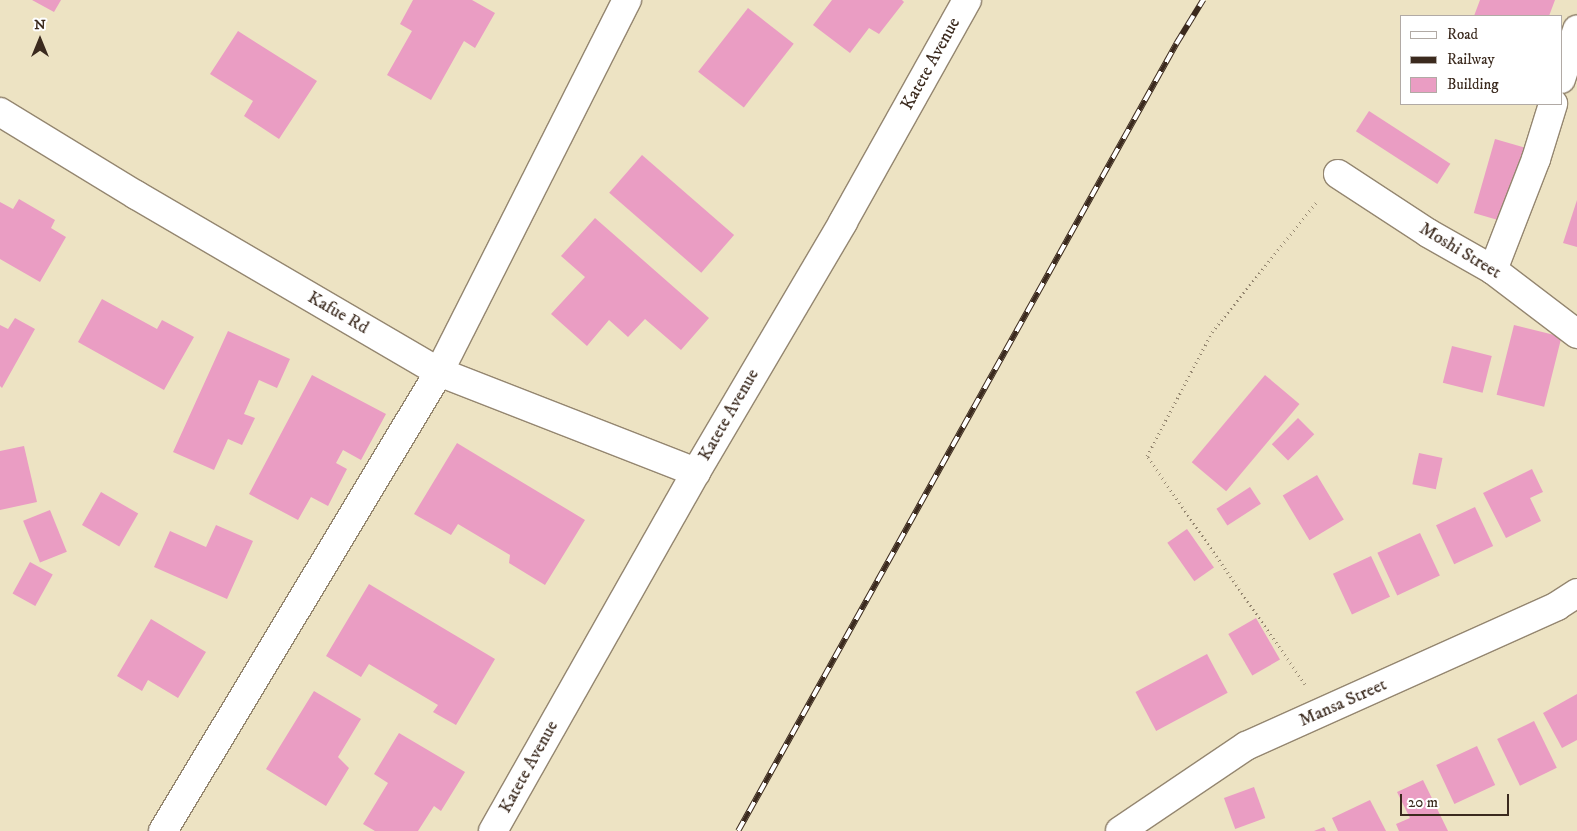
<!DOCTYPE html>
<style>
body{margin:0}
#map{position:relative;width:1577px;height:831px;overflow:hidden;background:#ede3c3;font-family:"IM FELL DW Pica",serif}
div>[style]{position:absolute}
.building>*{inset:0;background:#ea9dc3;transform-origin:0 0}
.path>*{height:3px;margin-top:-1.5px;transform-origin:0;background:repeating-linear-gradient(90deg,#948670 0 1px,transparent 0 5px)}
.roads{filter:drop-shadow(1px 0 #948670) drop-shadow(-1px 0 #948670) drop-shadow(0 1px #948670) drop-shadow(0 -1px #948670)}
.minor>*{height:28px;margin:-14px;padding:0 14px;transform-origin:14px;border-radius:14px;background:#fff}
.rail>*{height:5.5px;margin-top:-2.75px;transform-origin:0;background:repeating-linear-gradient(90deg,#fff 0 11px,#3b2a1e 0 22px);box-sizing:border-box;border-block:1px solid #3b2a1e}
span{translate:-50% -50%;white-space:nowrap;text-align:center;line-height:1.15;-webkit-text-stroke:4px #fff;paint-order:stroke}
.street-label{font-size:18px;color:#3b2a1e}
.legend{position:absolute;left:1400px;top:15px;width:162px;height:90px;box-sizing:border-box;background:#fff;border:1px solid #b1aaa5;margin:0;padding:6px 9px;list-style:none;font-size:15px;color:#3b2a1e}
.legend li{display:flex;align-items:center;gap:10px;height:25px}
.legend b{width:25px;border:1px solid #b1aaa5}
.north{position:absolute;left:15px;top:15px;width:50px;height:50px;-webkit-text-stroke:4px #fff;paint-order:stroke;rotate:0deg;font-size:14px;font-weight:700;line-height:20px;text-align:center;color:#3b2a1e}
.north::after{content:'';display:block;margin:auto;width:18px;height:22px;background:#3b2a1e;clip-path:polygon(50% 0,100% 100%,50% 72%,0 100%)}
.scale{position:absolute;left:1400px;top:794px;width:109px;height:22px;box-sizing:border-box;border:2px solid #3b2a1e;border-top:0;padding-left:6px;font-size:15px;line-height:18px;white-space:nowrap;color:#3b2a1e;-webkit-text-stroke:4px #fff;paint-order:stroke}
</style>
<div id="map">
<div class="building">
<div style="clip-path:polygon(32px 0,61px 0,54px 12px)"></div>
<div style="clip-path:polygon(413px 0,472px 0,495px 13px,475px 48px,464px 41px,431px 100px,387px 75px,412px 31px,400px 24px)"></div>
<div style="clip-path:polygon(832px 0,902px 0,904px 2px,879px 34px,869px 28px,850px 53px,813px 25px)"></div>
<div style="clip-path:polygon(1480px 0,1555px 0,1549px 16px,1474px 16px)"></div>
<div style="left:748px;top:8px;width:58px;height:81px;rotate:38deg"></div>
<div style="clip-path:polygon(238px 31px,317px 81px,279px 139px,244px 116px,253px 101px,210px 74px)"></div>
<div style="left:1369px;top:111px;width:97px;height:24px;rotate:33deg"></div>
<div style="left:1495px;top:139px;width:35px;height:77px;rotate:16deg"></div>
<div style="left:642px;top:155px;width:122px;height:50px;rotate:41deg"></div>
<div style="clip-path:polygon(19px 199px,55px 220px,51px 228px,66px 237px,40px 282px,0 259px,0 202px,13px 209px)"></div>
<div style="clip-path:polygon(1577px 200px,1577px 247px,1563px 243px)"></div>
<div style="clip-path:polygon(595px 218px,709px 318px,681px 350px,645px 319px,628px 337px,609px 320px,587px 346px,551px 314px,585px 277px,561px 256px)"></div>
<div style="clip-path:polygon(102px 299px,157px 329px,162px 320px,194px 337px,164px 390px,78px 342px)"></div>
<div style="clip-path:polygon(15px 318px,35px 329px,2px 388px,0 386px,0 325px,8px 329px)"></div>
<div style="left:1514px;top:325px;width:49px;height:72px;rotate:14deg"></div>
<div style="clip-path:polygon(228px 331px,290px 359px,277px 388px,259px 380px,244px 414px,255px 418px,242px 445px,228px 439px,214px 470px,173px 452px)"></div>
<div style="left:1452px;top:346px;width:41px;height:38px;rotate:14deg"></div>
<div style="clip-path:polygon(312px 375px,386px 414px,361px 460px,343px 450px,336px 463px,347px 469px,328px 506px,311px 497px,298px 520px,249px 494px)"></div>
<div style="left:1265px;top:375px;width:45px;height:114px;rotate:40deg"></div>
<div style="left:1298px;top:418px;width:23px;height:37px;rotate:45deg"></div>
<div style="clip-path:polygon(457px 443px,585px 520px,545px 585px,509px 563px,510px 555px,458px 524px,451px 535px,414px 514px)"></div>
<div style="clip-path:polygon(24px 446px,37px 502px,0 510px,0 451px)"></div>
<div style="left:1419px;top:453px;width:24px;height:32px;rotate:12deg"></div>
<div style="clip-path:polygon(1532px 469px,1543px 492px,1530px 498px,1541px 521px,1506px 538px,1483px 493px)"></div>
<div style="left:1317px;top:475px;width:52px;height:40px;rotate:59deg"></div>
<div style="left:1250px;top:487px;width:20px;height:40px;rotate:57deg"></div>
<div style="left:101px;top:492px;width:43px;height:38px;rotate:30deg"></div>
<div style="left:1475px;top:507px;width:43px;height:43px;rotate:65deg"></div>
<div style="left:50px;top:510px;width:45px;height:29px;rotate:68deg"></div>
<div style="clip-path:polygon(216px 525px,253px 541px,227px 599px,154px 567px,170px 531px,206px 547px)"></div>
<div style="left:1187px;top:529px;width:47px;height:24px;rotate:55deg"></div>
<div style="left:1420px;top:533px;width:47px;height:47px;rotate:65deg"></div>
<div style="left:1371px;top:556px;width:45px;height:42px;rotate:65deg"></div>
<div style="left:30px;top:562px;width:26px;height:36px;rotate:29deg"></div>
<div style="clip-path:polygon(369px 584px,495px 659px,456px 725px,433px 712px,438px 705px,369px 664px,361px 677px,326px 656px)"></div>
<div style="left:1256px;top:618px;width:48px;height:32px;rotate:60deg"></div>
<div style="clip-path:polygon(151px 619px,206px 652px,178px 698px,148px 680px,142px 691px,117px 676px)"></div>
<div style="left:1207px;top:654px;width:44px;height:81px;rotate:62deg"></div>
<div style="clip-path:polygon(314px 691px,361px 719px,338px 757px,349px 768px,326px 806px,266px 769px)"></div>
<div style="clip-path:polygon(1577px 694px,1577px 740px,1562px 748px,1543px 713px)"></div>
<div style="left:1534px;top:721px;width:52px;height:41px;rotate:64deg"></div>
<div style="clip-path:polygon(399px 733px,465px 772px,441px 811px,434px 806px,418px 831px,375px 831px,363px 824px,388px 783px,374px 774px)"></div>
<div style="left:1477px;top:746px;width:43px;height:45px;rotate:65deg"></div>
<div style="clip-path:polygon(1423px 780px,1448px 831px,1399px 831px,1396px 824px,1410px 818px,1397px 792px)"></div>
<div style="left:1254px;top:787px;width:33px;height:32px;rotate:70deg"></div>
<div style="clip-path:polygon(1370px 800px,1386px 831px,1338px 831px,1332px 818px)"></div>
<div style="clip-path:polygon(1324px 827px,1326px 831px,1314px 831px)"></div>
</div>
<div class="path">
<div style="left:1305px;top:684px;width:277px;rotate:-124.7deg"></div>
<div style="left:1147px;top:456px;width:140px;rotate:-62.3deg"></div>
<div style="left:1212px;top:332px;width:169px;rotate:-51.2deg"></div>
</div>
<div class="roads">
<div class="minor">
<div style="left:1561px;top:79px;width:52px;rotate:-71.9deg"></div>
<div style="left:0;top:112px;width:159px;rotate:31.4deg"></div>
<div style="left:136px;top:195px;width:351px;rotate:30.3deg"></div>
<div style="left:439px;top:372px;width:276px;rotate:21.3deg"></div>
<div style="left:1338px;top:174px;width:108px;rotate:33.2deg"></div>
<div style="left:1428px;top:233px;width:75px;rotate:29.6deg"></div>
<div style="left:1493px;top:270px;width:106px;rotate:37.3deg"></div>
<div style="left:1493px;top:270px;width:119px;rotate:-68.8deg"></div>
<div style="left:1536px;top:159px;width:58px;rotate:-72.8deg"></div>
<div style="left:163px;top:831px;width:536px;rotate:-58.98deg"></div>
<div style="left:439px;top:372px;width:417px;rotate:-63.2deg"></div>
<div style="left:493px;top:831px;width:412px;rotate:-60.5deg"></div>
<div style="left:696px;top:472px;width:290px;rotate:-59.5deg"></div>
<div style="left:843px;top:222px;width:254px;rotate:-60.8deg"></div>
<div style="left:1120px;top:831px;width:152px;rotate:-34deg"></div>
<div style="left:1246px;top:746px;width:341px;rotate:-24.2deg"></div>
<div style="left:1557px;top:606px;width:24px;rotate:-33deg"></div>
</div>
</div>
<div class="rail">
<div style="left:738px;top:831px;width:901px;rotate:-60.9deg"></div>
<div style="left:1176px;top:44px;width:52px;rotate:-58.5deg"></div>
</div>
<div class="street-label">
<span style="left:931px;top:64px;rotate:-61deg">Katete Avenue</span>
<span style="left:1460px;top:251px;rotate:31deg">Moshi Street</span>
<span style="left:338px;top:313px;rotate:30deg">Kafue Rd</span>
<span style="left:729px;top:415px;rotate:-60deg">Katete Avenue</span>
<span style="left:1343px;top:703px;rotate:-24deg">Mansa Street</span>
<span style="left:529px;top:767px;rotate:-61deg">Katete Avenue</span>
</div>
<ul class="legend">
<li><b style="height:6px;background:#fff"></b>Road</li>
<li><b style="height:6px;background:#3b2a1e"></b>Railway</li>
<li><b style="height:14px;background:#ea9dc3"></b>Building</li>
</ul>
<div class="north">N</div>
<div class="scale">20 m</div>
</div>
